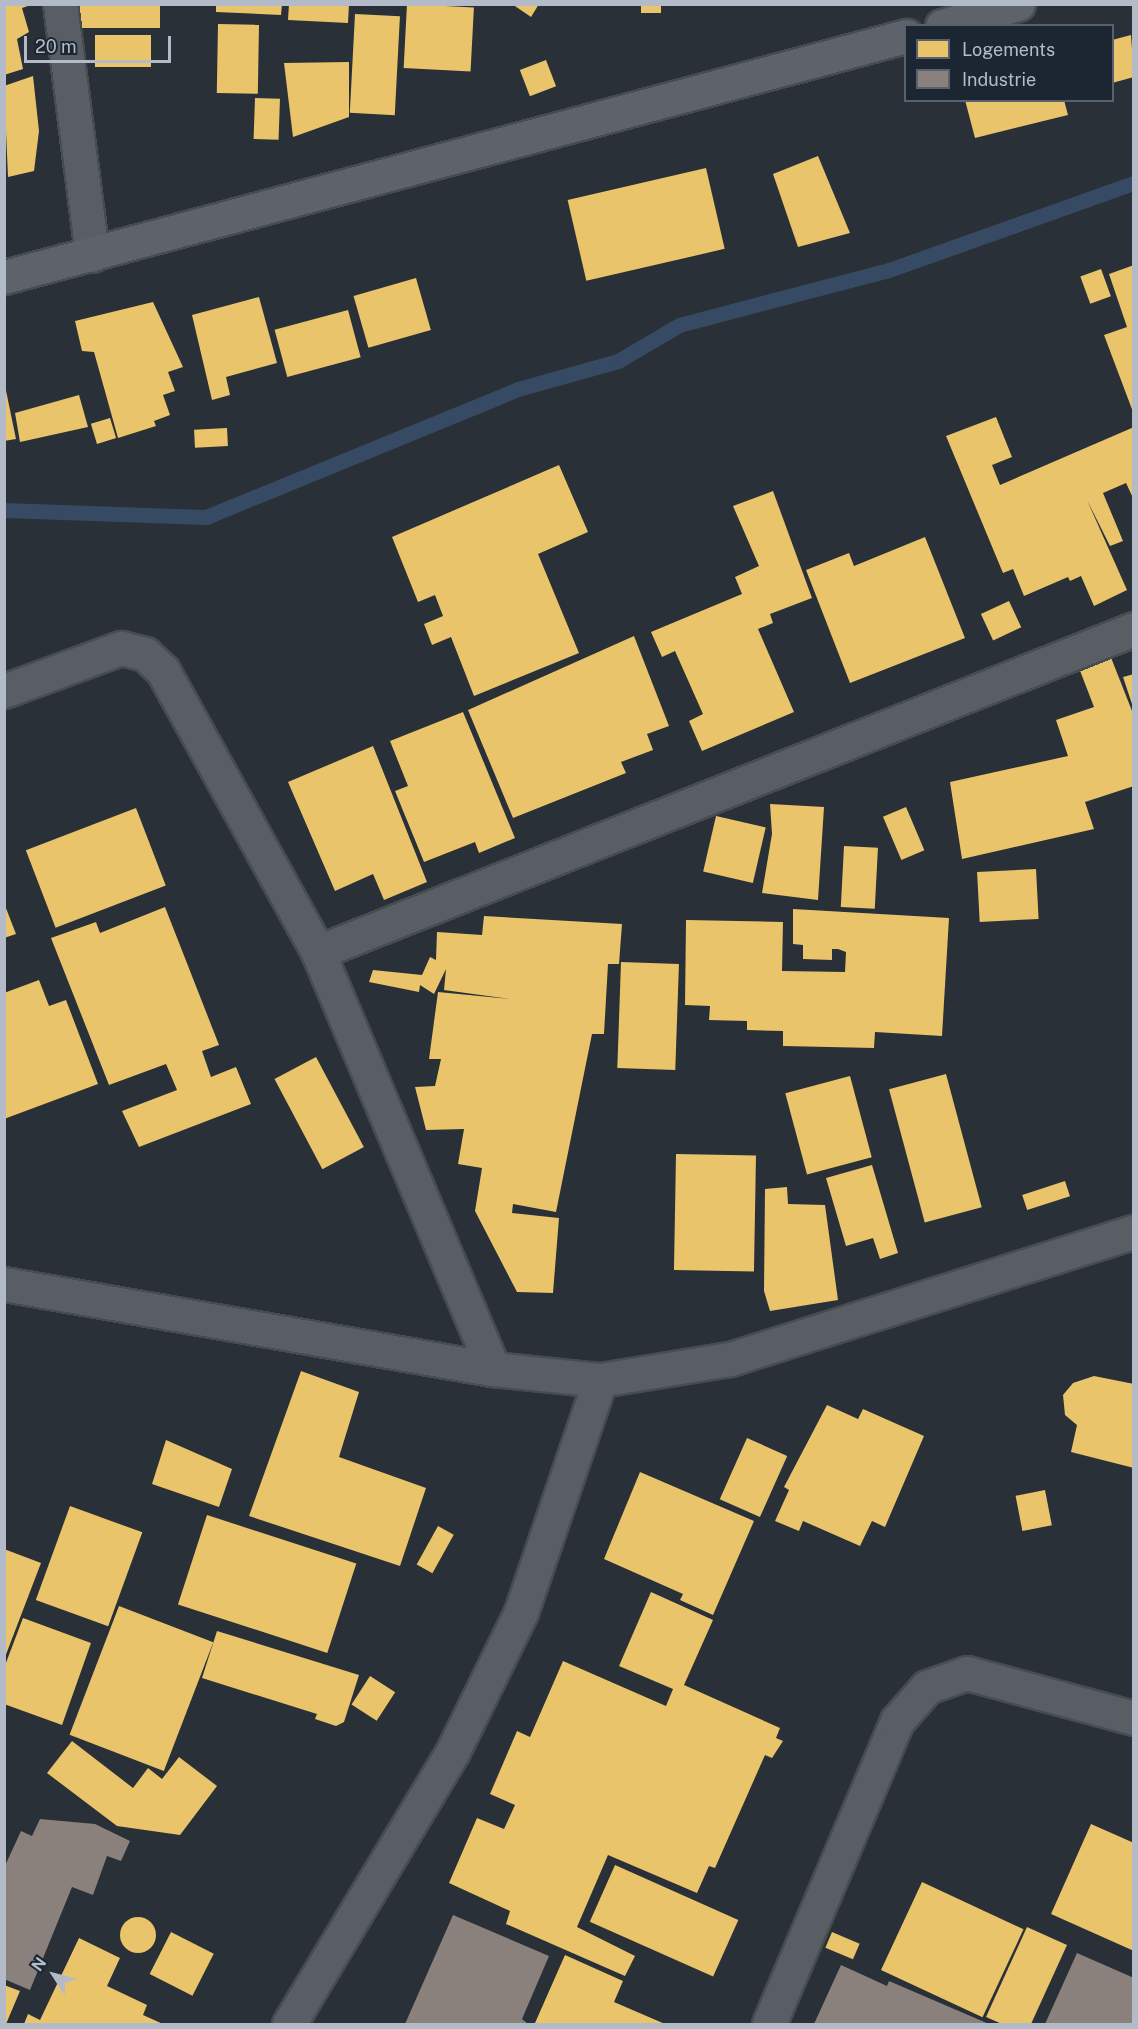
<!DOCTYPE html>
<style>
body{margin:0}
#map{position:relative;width:1138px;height:2029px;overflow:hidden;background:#293037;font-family:"Public Sans",sans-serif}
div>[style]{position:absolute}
.homes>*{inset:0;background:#e9c46a;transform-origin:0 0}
.round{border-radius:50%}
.industry>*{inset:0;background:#8a817c}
.stream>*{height:15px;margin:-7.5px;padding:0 7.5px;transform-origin:7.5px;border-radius:7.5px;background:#374a63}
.roads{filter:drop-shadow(2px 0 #474c52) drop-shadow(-2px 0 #474c52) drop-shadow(0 2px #474c52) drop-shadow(0 -2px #474c52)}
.street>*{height:33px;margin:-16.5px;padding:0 16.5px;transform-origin:16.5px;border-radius:16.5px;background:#595e65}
.secondary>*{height:33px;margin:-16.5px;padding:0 16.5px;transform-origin:16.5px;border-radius:16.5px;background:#5e626a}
span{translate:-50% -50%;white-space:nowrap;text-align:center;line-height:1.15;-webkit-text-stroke:6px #1c2632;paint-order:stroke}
.frame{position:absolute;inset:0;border:6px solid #b3bbc8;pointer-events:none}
.legend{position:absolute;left:904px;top:24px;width:210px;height:78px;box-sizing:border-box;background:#1c2632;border:2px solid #58626e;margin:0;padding:8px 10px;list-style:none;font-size:18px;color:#b3bbc8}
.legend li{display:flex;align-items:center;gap:12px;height:30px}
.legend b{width:30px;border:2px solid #58626e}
.north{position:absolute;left:24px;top:1945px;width:60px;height:60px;-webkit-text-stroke:4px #1c2632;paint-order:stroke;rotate:306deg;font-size:16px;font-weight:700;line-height:24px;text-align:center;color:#b3bbc8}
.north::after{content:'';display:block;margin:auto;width:21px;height:27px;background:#b3bbc8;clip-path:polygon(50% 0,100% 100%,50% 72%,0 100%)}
.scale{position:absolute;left:24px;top:36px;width:147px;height:27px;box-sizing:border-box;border:3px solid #b3bbc8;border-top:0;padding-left:8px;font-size:18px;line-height:21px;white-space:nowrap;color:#b3bbc8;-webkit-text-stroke:4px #1c2632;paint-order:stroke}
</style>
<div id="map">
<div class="homes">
<div style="clip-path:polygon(4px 4px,31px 5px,22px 8px,29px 32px,17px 39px,23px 69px,4px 75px)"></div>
<div style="clip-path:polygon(216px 4px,282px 4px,281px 15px,216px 12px)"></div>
<div style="clip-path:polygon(289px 4px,349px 4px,348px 23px,288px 20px)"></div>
<div style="left:407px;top:4px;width:67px;height:64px;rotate:3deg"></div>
<div style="clip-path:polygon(512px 4px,539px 4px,531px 17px)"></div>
<div style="left:641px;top:4px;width:20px;height:9px"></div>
<div style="left:76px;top:5px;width:84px;height:23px"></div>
<div style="left:355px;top:14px;width:45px;height:99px;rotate:3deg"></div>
<div style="left:218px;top:24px;width:41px;height:69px;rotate:1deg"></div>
<div style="left:95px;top:35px;width:56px;height:32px"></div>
<div style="clip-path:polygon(1131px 35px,1134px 77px,1112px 83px,1112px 40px)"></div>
<div style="left:546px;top:60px;width:28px;height:28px;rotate:69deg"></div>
<div style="clip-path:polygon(349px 62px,349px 117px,293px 137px,284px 63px)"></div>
<div style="clip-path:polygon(33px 76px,39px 131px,34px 171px,8px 177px,4px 86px)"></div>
<div style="left:255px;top:98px;width:25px;height:41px;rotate:2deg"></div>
<div style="clip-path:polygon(965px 100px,1064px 100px,1068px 115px,975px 138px)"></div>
<div style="clip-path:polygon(818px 156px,850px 233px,798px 247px,773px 174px)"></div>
<div style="left:706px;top:168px;width:83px;height:142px;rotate:77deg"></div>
<div style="clip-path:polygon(1134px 265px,1134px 412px,1133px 412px,1104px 335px,1127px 327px,1109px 274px)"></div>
<div style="left:1101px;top:269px;width:29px;height:22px;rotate:70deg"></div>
<div style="left:416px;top:278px;width:54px;height:65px;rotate:74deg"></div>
<div style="clip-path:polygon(259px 297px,277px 363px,226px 377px,230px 395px,212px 400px,192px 315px)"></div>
<div style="clip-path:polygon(153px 302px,183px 367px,168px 372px,175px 391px,163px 395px,170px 415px,154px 421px,156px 426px,118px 438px,94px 352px,82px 351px,75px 321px)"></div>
<div style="left:348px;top:310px;width:49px;height:76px;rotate:75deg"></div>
<div style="clip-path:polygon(4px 381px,16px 439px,4px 441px)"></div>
<div style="clip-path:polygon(79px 395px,88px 427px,20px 442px,15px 413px)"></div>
<div style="clip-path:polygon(996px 417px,1012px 457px,992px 465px,1000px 485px,1134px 427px,1134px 500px,1126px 483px,1103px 493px,1123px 541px,1110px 546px,1087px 500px,1127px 590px,1094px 606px,1081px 576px,1070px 581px,1068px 577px,1024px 596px,1013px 569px,1003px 573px,946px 436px)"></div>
<div style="left:110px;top:418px;width:21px;height:20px;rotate:73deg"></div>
<div style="left:227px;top:428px;width:18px;height:33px;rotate:87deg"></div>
<div style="clip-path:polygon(559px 465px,588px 532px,538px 554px,579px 653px,474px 696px,451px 637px,432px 645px,424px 624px,443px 616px,435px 595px,418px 602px,392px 537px)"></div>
<div style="clip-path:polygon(773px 491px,812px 598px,770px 614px,773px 623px,758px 629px,794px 712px,702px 751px,689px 721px,703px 714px,675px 651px,662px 657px,651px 632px,742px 594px,735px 577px,759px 566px,733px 506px)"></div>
<div style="clip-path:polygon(925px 537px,965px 638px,850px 683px,806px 570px,849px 553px,854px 566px)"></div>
<div style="left:1009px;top:601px;width:29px;height:31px;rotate:65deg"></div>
<div style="clip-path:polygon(634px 636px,669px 726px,647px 734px,653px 750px,621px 762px,626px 773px,513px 818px,468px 710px)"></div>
<div style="clip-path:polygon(1110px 655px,1134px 716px,1134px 786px,1085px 802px,1094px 829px,962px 859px,950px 782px,1068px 756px,1056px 720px,1094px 707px,1079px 668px)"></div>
<div style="clip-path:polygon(1134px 674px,1134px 707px,1133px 707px,1123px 677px)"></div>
<div style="clip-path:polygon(463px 712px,515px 838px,479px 853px,475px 842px,424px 862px,395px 791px,408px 786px,390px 741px)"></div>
<div style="clip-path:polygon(373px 746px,427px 882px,384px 900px,373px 874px,335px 891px,288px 782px)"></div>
<div style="clip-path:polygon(770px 804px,824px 807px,818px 900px,762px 893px,772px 834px)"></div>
<div style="left:906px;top:807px;width:47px;height:25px;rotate:67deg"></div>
<div style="left:136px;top:808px;width:83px;height:118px;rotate:69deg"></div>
<div style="left:716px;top:816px;width:51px;height:57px;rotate:13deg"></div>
<div style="left:844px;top:846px;width:34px;height:61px;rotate:3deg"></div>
<div style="left:1036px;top:869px;width:50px;height:59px;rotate:87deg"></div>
<div style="clip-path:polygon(4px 903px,16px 934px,4px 938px)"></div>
<div style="clip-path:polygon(165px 907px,219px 1045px,202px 1051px,211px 1077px,236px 1067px,251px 1104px,139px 1147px,122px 1111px,177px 1090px,166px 1064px,109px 1085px,51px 938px,96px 922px,100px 933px)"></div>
<div style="clip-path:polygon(793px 909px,949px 918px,942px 1036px,875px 1032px,874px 1048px,783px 1046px,783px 1031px,747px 1030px,747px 1021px,709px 1020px,710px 1006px,685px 1005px,686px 920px,783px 922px,782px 971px,845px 972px,846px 952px,838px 949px,832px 949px,832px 960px,803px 959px,803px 945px,793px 944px)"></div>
<div style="clip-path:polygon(484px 916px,622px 924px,619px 964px,608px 964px,604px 1034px,592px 1034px,556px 1212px,513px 1204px,512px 1213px,559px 1218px,553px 1293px,517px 1292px,475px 1211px,482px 1168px,458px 1164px,464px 1129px,426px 1130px,415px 1087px,435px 1086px,441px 1059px,429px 1059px,438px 992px,510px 999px,444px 990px,446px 969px,434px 994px,420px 985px,419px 992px,369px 982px,373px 970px,422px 975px,430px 957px,436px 960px,437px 932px,482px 935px)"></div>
<div style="left:621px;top:962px;width:58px;height:106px;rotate:2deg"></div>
<div style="clip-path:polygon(39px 980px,49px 1006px,66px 1000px,98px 1084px,4px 1119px,4px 993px)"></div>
<div style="left:316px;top:1057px;width:102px;height:47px;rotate:62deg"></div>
<div style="left:946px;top:1074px;width:138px;height:59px;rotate:75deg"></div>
<div style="left:850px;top:1076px;width:84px;height:67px;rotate:75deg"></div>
<div style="left:676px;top:1154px;width:80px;height:116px;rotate:1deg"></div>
<div style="clip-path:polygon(872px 1165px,898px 1253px,880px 1259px,873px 1238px,846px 1246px,826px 1178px)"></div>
<div style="left:1065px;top:1181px;width:16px;height:45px;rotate:72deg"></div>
<div style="clip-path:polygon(787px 1187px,788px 1204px,825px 1205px,838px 1300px,770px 1311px,764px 1291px,765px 1189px)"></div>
<div style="clip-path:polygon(301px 1371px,359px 1392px,339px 1457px,426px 1488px,400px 1566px,249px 1516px)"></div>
<div style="clip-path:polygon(1094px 1376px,1134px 1384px,1134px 1468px,1071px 1452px,1077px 1425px,1065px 1415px,1063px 1395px,1073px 1383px)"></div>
<div style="clip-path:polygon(827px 1405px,858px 1419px,863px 1409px,924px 1436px,885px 1527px,872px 1521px,860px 1546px,803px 1521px,799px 1531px,775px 1521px,789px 1490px,784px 1487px)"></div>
<div style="left:747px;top:1438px;width:44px;height:67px;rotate:24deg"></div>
<div style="clip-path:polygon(166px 1440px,232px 1469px,219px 1507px,152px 1484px)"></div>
<div style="clip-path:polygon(640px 1472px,754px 1521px,713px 1615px,680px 1600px,683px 1594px,604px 1559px)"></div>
<div style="left:1045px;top:1490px;width:36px;height:30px;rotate:79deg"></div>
<div style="left:70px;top:1506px;width:77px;height:100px;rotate:20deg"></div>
<div style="left:207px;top:1515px;width:157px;height:94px;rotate:18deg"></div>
<div style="left:438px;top:1526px;width:18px;height:44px;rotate:29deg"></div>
<div style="clip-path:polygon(4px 1549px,41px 1563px,5px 1657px,4px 1657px)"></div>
<div style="clip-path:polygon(651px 1592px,713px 1620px,684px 1685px,780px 1728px,776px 1738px,783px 1741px,772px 1758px,765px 1755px,715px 1868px,709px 1866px,697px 1893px,608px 1855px,577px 1927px,635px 1956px,625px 1976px,506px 1924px,510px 1911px,449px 1883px,477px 1818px,504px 1829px,515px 1805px,490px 1794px,517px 1731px,530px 1737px,563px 1661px,666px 1706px,673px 1689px,619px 1666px)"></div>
<div style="left:119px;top:1606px;width:101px;height:138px;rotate:21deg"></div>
<div style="clip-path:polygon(23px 1618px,91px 1643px,62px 1725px,4px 1704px,4px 1668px)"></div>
<div style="clip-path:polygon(217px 1631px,359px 1675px,344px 1722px,336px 1726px,315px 1719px,317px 1714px,202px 1678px)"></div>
<div style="left:370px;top:1676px;width:30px;height:34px;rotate:33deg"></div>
<div style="clip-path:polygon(72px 1741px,133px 1788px,148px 1768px,162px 1779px,179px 1757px,217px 1786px,180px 1835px,117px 1826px,47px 1773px)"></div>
<div style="clip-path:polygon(1091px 1824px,1134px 1843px,1134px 1951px,1051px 1914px)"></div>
<div style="left:615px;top:1865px;width:135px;height:62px;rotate:24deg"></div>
<div style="left:922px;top:1882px;width:112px;height:97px;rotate:25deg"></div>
<div class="round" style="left:120px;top:1917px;width:36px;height:36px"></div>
<div style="clip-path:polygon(1027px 1927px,1067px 1945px,1031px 2024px,1002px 2024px,986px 2017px)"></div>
<div style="left:171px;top:1932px;width:48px;height:47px;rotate:27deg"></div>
<div style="left:832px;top:1932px;width:30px;height:17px;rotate:23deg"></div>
<div style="clip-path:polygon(79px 1938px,120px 1958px,107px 1986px,147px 2005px,143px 2015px,163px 2024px,24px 2024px,28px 2014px,40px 2020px)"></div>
<div style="clip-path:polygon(565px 1955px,623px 1981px,614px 2002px,665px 2024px,535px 2023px)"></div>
<div style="clip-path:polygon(4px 1985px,20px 1991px,6px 2024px,4px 2024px)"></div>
</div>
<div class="industry">
<div style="clip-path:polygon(40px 1819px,95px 1824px,130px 1841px,121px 1861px,107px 1856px,93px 1895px,72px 1887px,30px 1990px,4px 1979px,4px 1868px,21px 1831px,32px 1836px)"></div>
<div style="clip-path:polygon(453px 1915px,549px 1956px,522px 2019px,528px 2024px,405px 2024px)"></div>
<div style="clip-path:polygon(1077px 1953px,1134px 1978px,1134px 2024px,1045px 2024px)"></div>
<div style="clip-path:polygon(841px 1965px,887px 1986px,889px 1981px,989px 2024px,814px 2024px)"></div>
</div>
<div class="stream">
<div style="left:4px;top:510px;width:202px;rotate:2deg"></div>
<div style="left:206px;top:517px;width:337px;rotate:-22.3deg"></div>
<div style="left:518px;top:389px;width:104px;rotate:-15.6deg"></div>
<div style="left:618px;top:361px;width:71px;rotate:-30.5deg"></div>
<div style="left:679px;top:325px;width:217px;rotate:-14.7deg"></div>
<div style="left:889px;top:270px;width:260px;rotate:-19.6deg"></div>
</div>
<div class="roads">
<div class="street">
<div style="left:60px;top:4px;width:253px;rotate:82.7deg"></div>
<div style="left:4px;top:691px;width:125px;rotate:-20.2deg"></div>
<div style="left:121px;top:648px;width:25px;rotate:14deg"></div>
<div style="left:145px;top:654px;width:25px;rotate:43deg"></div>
<div style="left:163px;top:671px;width:321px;rotate:61.1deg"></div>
<div style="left:318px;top:952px;width:452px;rotate:67.2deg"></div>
<div style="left:318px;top:952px;width:878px;rotate:-21.6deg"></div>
<div style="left:4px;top:1284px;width:496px;rotate:9.9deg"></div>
<div style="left:493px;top:1369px;width:108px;rotate:5.9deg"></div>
<div style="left:600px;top:1380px;width:132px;rotate:-9.2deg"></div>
<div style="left:730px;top:1359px;width:423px;rotate:-17.5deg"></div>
<div style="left:289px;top:2024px;width:318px;rotate:-59deg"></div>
<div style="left:453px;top:1751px;width:155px;rotate:-63.9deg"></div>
<div style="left:521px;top:1612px;width:245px;rotate:-71.2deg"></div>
<div style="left:769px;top:2024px;width:329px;rotate:-67.1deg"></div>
<div style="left:897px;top:1721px;width:45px;rotate:-48.6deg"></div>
<div style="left:927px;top:1687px;width:42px;rotate:-19.3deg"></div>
<div style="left:967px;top:1673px;width:173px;rotate:15.1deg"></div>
</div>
<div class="secondary">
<div style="left:942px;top:26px;width:79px;rotate:-16.1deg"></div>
<div style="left:4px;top:277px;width:934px;rotate:-14.96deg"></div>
</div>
</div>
<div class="frame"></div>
<ul class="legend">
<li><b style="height:16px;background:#e9c46a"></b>Logements</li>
<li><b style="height:16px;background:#8a817c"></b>Industrie</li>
</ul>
<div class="north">N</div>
<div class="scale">20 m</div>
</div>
